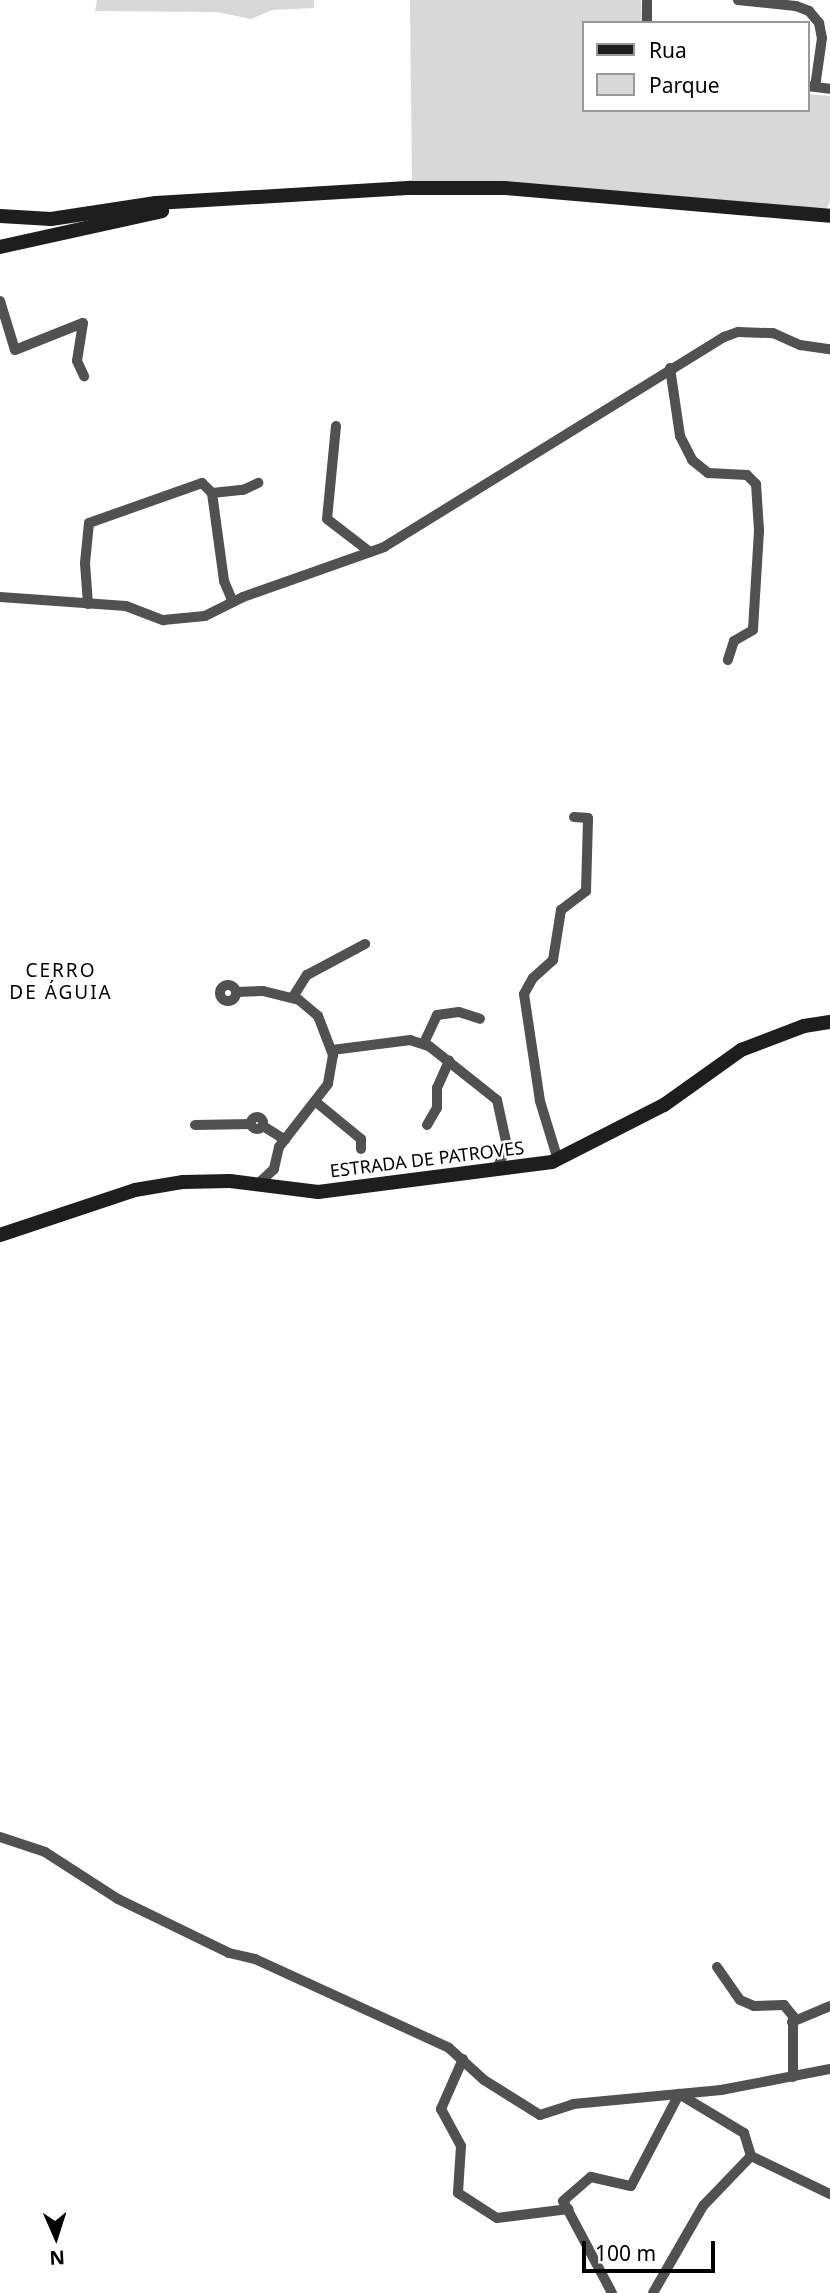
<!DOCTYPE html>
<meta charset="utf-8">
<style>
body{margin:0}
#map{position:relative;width:830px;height:2293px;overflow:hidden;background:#fff;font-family:"Noto Sans",sans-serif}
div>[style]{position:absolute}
.green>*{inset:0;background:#d8d8d8}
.street>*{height:10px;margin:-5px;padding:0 5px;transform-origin:5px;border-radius:5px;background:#515151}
.street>.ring{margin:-5px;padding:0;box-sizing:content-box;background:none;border:10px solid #515151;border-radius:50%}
.secondary>*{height:14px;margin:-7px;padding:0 7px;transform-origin:7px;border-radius:7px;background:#1e1e1e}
span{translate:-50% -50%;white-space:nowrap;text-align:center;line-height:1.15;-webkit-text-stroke:5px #fff;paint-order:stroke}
.street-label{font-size:18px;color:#000}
.neighbourhood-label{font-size:19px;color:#000;letter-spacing:2px}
.legend{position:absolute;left:582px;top:21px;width:228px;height:91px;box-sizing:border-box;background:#fff;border:2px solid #999;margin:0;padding:9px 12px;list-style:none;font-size:21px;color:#000}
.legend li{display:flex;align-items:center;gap:14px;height:35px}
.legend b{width:35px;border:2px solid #999}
.north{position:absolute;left:21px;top:2202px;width:70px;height:70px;-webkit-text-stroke:5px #fff;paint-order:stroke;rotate:177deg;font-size:19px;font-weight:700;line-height:28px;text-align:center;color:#000}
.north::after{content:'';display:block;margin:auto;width:24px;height:32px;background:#000;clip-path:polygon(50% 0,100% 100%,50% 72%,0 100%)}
.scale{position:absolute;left:582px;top:2241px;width:133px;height:32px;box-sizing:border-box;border:4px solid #000;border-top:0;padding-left:9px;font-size:21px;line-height:24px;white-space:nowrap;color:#000;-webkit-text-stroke:5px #fff;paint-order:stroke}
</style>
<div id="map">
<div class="green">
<div style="clip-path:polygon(97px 0,314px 0,314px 8px,272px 10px,251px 19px,217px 12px,95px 11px)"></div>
<div style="clip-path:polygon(410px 0,641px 0,642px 23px,583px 23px,583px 110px,807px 110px,807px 94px,830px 96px,830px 201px,826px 210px,412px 184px)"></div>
</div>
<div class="street">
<div style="left:647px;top:0;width:23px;rotate:90deg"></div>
<div style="left:738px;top:0;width:58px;rotate:5.9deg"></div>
<div style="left:796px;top:6px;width:14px;rotate:21deg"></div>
<div style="left:809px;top:11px;width:16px;rotate:50deg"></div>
<div style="left:819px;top:23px;width:15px;rotate:79deg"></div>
<div style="left:822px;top:38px;width:49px;rotate:98.1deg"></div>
<div style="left:807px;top:86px;width:23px;rotate:7deg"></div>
<div style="left:0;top:301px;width:51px;rotate:73deg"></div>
<div style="left:15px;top:350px;width:73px;rotate:-21.7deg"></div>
<div style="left:83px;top:323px;width:38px;rotate:99deg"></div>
<div style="left:77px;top:361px;width:17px;rotate:65deg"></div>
<div style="left:670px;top:368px;width:69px;rotate:81.6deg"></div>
<div style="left:680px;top:436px;width:27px;rotate:63deg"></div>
<div style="left:692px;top:460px;width:21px;rotate:39deg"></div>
<div style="left:708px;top:473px;width:39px;rotate:3deg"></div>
<div style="left:747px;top:475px;width:13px;rotate:45deg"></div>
<div style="left:756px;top:484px;width:47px;rotate:86.3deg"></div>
<div style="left:759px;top:531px;width:99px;rotate:93.5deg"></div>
<div style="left:753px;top:630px;width:22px;rotate:150deg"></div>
<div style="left:734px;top:641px;width:20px;rotate:108deg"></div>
<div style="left:336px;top:426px;width:93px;rotate:95.5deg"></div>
<div style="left:327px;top:519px;width:54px;rotate:37.5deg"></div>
<div style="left:212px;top:493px;width:31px;rotate:-6deg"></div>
<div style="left:243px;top:490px;width:17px;rotate:-25deg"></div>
<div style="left:0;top:597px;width:126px;rotate:4.1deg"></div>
<div style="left:126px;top:606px;width:40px;rotate:21deg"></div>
<div style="left:163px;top:620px;width:42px;rotate:-5.4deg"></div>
<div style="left:205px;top:616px;width:42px;rotate:-26.6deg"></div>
<div style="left:243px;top:597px;width:150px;rotate:-19.5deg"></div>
<div style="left:384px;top:547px;width:400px;rotate:-31.7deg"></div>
<div style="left:724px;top:337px;width:15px;rotate:-20deg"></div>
<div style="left:738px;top:332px;width:35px;rotate:2deg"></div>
<div style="left:773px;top:333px;width:30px;rotate:24deg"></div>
<div style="left:800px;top:345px;width:30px;rotate:8deg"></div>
<div style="left:88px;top:604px;width:41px;rotate:-94.2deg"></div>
<div style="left:85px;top:563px;width:40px;rotate:-84.3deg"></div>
<div style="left:89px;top:523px;width:120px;rotate:-19.5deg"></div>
<div style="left:202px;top:483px;width:14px;rotate:45deg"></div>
<div style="left:212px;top:493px;width:89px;rotate:82.2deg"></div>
<div style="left:224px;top:581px;width:23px;rotate:67deg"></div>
<div class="ring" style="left:220px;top:985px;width:6px;height:6px"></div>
<div style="left:236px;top:992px;width:27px;rotate:-2deg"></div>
<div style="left:263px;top:991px;width:37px;rotate:14deg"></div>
<div style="left:299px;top:1000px;width:25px;rotate:40deg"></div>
<div style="left:318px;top:1016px;width:42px;rotate:69deg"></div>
<div style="left:333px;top:1055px;width:29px;rotate:100deg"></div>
<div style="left:328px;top:1084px;width:80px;rotate:127.9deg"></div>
<div style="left:279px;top:1147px;width:23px;rotate:103deg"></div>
<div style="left:274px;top:1169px;width:22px;rotate:137deg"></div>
<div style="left:293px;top:997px;width:26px;rotate:-58deg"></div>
<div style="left:307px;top:975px;width:66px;rotate:-28.1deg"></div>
<div style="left:424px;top:1043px;width:31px;rotate:-65deg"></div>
<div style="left:437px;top:1015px;width:22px;rotate:-8deg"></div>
<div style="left:459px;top:1012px;width:22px;rotate:18deg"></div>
<div style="left:332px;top:1050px;width:79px;rotate:-7.3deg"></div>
<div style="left:410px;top:1040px;width:20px;rotate:18deg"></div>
<div style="left:429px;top:1046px;width:87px;rotate:38.5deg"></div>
<div style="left:497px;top:1100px;width:47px;rotate:77.7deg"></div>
<div style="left:507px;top:1146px;width:27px;rotate:114deg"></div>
<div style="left:316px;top:1102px;width:58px;rotate:39.4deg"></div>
<div style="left:361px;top:1139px;width:10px;rotate:90deg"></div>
<div class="ring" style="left:251px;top:1117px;width:2px;height:2px"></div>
<div style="left:195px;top:1125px;width:56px;rotate:-1deg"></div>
<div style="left:427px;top:1125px;width:20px;rotate:-60deg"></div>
<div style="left:437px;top:1108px;width:20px;rotate:-90deg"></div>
<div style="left:437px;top:1088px;width:30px;rotate:-66deg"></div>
<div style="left:263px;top:1126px;width:26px;rotate:32deg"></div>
<div style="left:558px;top:1160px;width:62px;rotate:-107deg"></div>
<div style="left:540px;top:1101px;width:108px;rotate:-98.5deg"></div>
<div style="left:524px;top:994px;width:18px;rotate:-61deg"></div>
<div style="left:533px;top:978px;width:27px;rotate:-42deg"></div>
<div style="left:553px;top:960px;width:51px;rotate:-80.9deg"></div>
<div style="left:561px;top:910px;width:31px;rotate:-37deg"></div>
<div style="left:586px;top:891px;width:73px;rotate:-88.4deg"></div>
<div style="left:588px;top:818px;width:14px;rotate:-176deg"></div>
<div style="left:0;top:1837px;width:47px;rotate:18.4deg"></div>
<div style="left:45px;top:1852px;width:87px;rotate:32.8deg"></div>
<div style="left:118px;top:1899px;width:123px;rotate:25.9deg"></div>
<div style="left:229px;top:1953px;width:27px;rotate:13deg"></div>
<div style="left:255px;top:1959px;width:213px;rotate:24.6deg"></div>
<div style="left:449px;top:2048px;width:47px;rotate:42.4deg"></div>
<div style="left:484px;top:2080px;width:66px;rotate:32deg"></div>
<div style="left:540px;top:2115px;width:35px;rotate:-18deg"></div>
<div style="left:573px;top:2104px;width:149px;rotate:-5.4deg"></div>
<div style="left:721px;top:2090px;width:111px;rotate:-10.9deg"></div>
<div style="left:717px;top:1967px;width:40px;rotate:55.1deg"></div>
<div style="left:740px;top:2000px;width:15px;rotate:23deg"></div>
<div style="left:754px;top:2006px;width:30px;rotate:-2deg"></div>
<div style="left:784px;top:2005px;width:14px;rotate:51deg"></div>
<div style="left:793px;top:2016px;width:61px;rotate:90deg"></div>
<div style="left:792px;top:2022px;width:41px;rotate:-22.8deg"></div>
<div style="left:463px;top:2059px;width:55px;rotate:113.7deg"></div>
<div style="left:441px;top:2109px;width:42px;rotate:61.6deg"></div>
<div style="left:461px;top:2146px;width:47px;rotate:93.7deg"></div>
<div style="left:458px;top:2193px;width:46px;rotate:32.7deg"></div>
<div style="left:497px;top:2218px;width:72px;rotate:-7.2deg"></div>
<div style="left:751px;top:2156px;width:88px;rotate:25.7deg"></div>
<div style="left:612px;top:2293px;width:104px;rotate:-118deg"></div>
<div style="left:563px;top:2201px;width:37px;rotate:-41deg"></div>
<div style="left:591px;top:2177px;width:41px;rotate:12.7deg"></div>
<div style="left:631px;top:2186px;width:104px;rotate:-62.4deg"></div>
<div style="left:679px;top:2094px;width:76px;rotate:31deg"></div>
<div style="left:744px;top:2133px;width:24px;rotate:73deg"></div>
<div style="left:751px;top:2156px;width:69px;rotate:133.8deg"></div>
<div style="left:703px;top:2206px;width:100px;rotate:119.9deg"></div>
</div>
<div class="secondary">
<div style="left:0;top:216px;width:51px;rotate:3.4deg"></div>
<div style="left:51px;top:219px;width:106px;rotate:-8.7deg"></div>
<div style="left:156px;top:203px;width:256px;rotate:-3.4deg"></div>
<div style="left:412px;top:188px;width:93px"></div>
<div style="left:505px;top:188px;width:326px;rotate:4.9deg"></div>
<div style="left:0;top:247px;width:166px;rotate:-12.5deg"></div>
<div style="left:0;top:1235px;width:142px;rotate:-18.4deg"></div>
<div style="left:135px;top:1190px;width:49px;rotate:-9.5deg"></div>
<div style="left:183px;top:1182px;width:47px;rotate:-1.2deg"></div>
<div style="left:230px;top:1181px;width:89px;rotate:7.1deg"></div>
<div style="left:318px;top:1192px;width:236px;rotate:-7.3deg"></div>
<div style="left:552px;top:1162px;width:126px;rotate:-27deg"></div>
<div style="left:664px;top:1105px;width:95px;rotate:-35.5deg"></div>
<div style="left:741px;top:1050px;width:67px;rotate:-20.9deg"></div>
<div style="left:804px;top:1026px;width:26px;rotate:-9deg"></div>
</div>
<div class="street-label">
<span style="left:427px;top:1159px;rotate:-7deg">ESTRADA DE PATROVES</span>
</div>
<div class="neighbourhood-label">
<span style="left:61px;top:982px">CERRO<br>DE ÁGUIA</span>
</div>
<ul class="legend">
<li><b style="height:9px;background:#1e1e1e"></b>Rua</li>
<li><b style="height:19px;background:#d8d8d8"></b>Parque</li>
</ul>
<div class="north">N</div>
<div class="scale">100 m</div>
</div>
